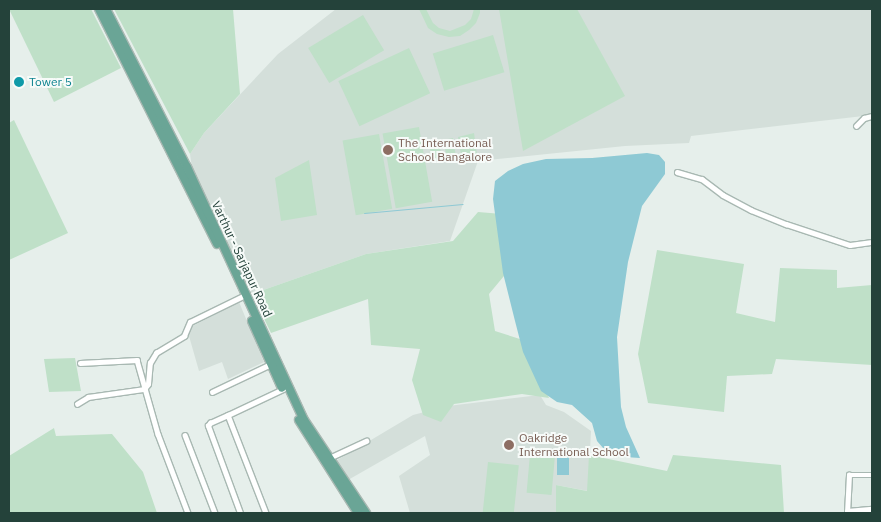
<!DOCTYPE html>
<style>
body{margin:0}
#map{position:relative;width:881px;height:522px;overflow:hidden;background:#e6efeb;font-family:"IBM Plex Sans",sans-serif}
div>[style]{position:absolute}
.built>*{inset:0;background:#d4dfda}
.green>*{inset:0;background:#bfe0c8;transform-origin:0 0}
.water>*{inset:0;background:#8ec9d4;transform-origin:0 0}
.stream>*{height:1px;margin:-0.5px;padding:0 0.5px;transform-origin:0.5px;border-radius:0.5px;background:#8ec9d4}
.roads{filter:drop-shadow(1px 0 #a8b8b2) drop-shadow(-1px 0 #a8b8b2) drop-shadow(0 1px #a8b8b2) drop-shadow(0 -1px #a8b8b2)}
.street>*{height:4.5px;margin:-2.25px;padding:0 2.25px;transform-origin:2.25px;border-radius:2.25px;background:#fff}
.primary>*{height:8px;margin:-4px;padding:0 4px;transform-origin:4px;border-radius:4px;background:#6aa596}
.dots>*{width:14px;height:14px;translate:-50% -50%;box-sizing:border-box;border:2px solid #f7fbf9;border-radius:50%}
span{translate:-50% -50%;white-space:nowrap;text-align:center;line-height:1.15;-webkit-text-stroke:4px #f7fbf9;paint-order:stroke}
.culture-label{font-size:12px;color:#0d838f}
.left{translate:0 -50%;text-align:left}
.education-label{font-size:12px;color:#785e54}
.street-label{font-size:12px;color:#24423a}
.frame{position:absolute;inset:0;border:10px solid #24423a;pointer-events:none}
</style>
<div id="map">
<div class="built">
<div style="clip-path:polygon(336px 9px,872px 9px,872px 115px,691px 136px,689px 143px,625px 146px,478px 161px,450px 241px,366px 254px,252px 294px,220px 231px,192px 168px,190px 154px,204px 133px,278px 54px)"></div>
<div style="clip-path:polygon(239px 302px,264px 362px,228px 379px,222px 362px,199px 371px,187px 329px)"></div>
<div style="clip-path:polygon(540px 395px,546px 405px,564px 412px,591px 431px,588px 491px,556px 485px,556px 513px,410px 513px,399px 476px,430px 455px,425px 436px,348px 480px,334px 462px,413px 415px,448px 406px)"></div>
</div>
<div class="green">
<div style="clip-path:polygon(9px 9px,91px 9px,121px 68px,54px 102px)"></div>
<div style="clip-path:polygon(114px 9px,233px 9px,240px 94px,204px 133px,190px 154px)"></div>
<div style="clip-path:polygon(419px 9px,426px 9px,433px 23px,439px 28px,450px 31px,465px 25px,471px 19px,474px 9px,480px 9px,480px 13px,476px 23px,469px 30px,460px 36px,449px 37px,437px 34px,428px 28px)"></div>
<div style="clip-path:polygon(499px 9px,577px 9px,625px 96px,523px 151px)"></div>
<div style="left:363px;top:15px;width:41px;height:64px;rotate:59deg"></div>
<div style="left:493px;top:35px;width:39px;height:63px;rotate:73deg"></div>
<div style="left:409px;top:48px;width:50px;height:78px;rotate:65deg"></div>
<div style="clip-path:polygon(14px 120px,68px 233px,9px 260px,9px 123px)"></div>
<div style="left:419px;top:127px;width:76px;height:37px;rotate:80deg"></div>
<div style="clip-path:polygon(474px 133px,477px 154px,461px 155px,458px 137px)"></div>
<div style="left:379px;top:134px;width:76px;height:37px;rotate:80deg"></div>
<div style="clip-path:polygon(453px 138px,456px 157px,447px 158px,443px 140px)"></div>
<div style="left:439px;top:141px;width:18px;height:10px;rotate:81deg"></div>
<div style="clip-path:polygon(309px 160px,317px 215px,281px 221px,275px 178px)"></div>
<div style="clip-path:polygon(478px 212px,502px 214px,518px 259px,489px 294px,495px 331px,523px 340px,549px 398px,522px 394px,454px 404px,441px 422px,423px 415px,412px 380px,420px 349px,371px 345px,368px 299px,271px 333px,252px 294px,366px 254px,453px 241px)"></div>
<div style="clip-path:polygon(657px 250px,744px 264px,736px 313px,775px 322px,780px 268px,837px 270px,837px 288px,872px 285px,872px 365px,776px 359px,772px 374px,727px 376px,724px 412px,648px 403px,638px 354px)"></div>
<div style="clip-path:polygon(75px 358px,81px 391px,49px 392px,44px 359px)"></div>
<div style="clip-path:polygon(54px 428px,56px 436px,112px 434px,143px 472px,157px 513px,9px 513px,9px 456px)"></div>
<div style="left:530px;top:454px;width:25px;height:39px;rotate:5deg"></div>
<div style="clip-path:polygon(589px 455px,667px 471px,673px 455px,781px 465px,784px 513px,556px 513px,556px 485px,587px 491px)"></div>
<div style="left:488px;top:462px;width:31px;height:51px;rotate:6deg"></div>
</div>
<div class="water">
<div style="clip-path:polygon(647px 153px,659px 155px,665px 162px,665px 174px,642px 206px,628px 262px,617px 337px,621px 407px,626px 427px,640px 458px,610px 456px,597px 441px,592px 423px,572px 405px,557px 402px,541px 391px,523px 352px,515px 321px,503px 273px,493px 199px,495px 181px,508px 171px,523px 164px,546px 159px,592px 158px)"></div>
<div style="left:557px;top:457px;width:12px;height:18px"></div>
</div>
<div class="stream">
<div style="left:364px;top:213px;width:99px;rotate:-5.2deg"></div>
</div>
<div class="roads">
<div class="street">
<div style="left:856px;top:126px;width:11px;rotate:-45deg"></div>
<div style="left:864px;top:118px;width:8px;rotate:-14deg"></div>
<div style="left:677px;top:172px;width:26px;rotate:16deg"></div>
<div style="left:702px;top:179px;width:26px;rotate:37deg"></div>
<div style="left:723px;top:195px;width:32px;rotate:28deg"></div>
<div style="left:751px;top:210px;width:38px;rotate:22deg"></div>
<div style="left:786px;top:224px;width:67px;rotate:18.2deg"></div>
<div style="left:850px;top:245px;width:22px;rotate:-8deg"></div>
<div style="left:80px;top:363px;width:57px;rotate:-3deg"></div>
<div style="left:137px;top:360px;width:77px;rotate:74.2deg"></div>
<div style="left:158px;top:434px;width:85px;rotate:69.2deg"></div>
<div style="left:212px;top:392px;width:65px;rotate:-25.4deg"></div>
<div style="left:77px;top:404px;width:13px;rotate:-32deg"></div>
<div style="left:88px;top:397px;width:57px;rotate:-8.1deg"></div>
<div style="left:144px;top:389px;width:6px;rotate:-51deg"></div>
<div style="left:148px;top:384px;width:21px;rotate:-85deg"></div>
<div style="left:150px;top:363px;width:12px;rotate:-59deg"></div>
<div style="left:156px;top:353px;width:33px;rotate:-31deg"></div>
<div style="left:184px;top:336px;width:15px;rotate:-67deg"></div>
<div style="left:190px;top:322px;width:57px;rotate:-26.1deg"></div>
<div style="left:228px;top:415px;width:61px;rotate:-25.3deg"></div>
<div style="left:185px;top:435px;width:84px;rotate:69deg"></div>
<div style="left:329px;top:458px;width:41px;rotate:-24.7deg"></div>
<div style="left:847px;top:511px;width:25px;rotate:-5deg"></div>
<div style="left:240px;top:513px;width:93px;rotate:-110.2deg"></div>
<div style="left:208px;top:426px;width:4px;rotate:-56deg"></div>
<div style="left:210px;top:423px;width:20px;rotate:-24deg"></div>
<div style="left:228px;top:415px;width:105px;rotate:68.8deg"></div>
<div style="left:847px;top:513px;width:38px;rotate:-87deg"></div>
<div style="left:849px;top:475px;width:23px"></div>
</div>
<div class="primary">
<div style="left:99px;top:9px;width:263px;rotate:63.3deg"></div>
<div style="left:106px;top:9px;width:178px;rotate:62.9deg"></div>
<div style="left:187px;top:167px;width:279px;rotate:65.2deg"></div>
<div style="left:304px;top:420px;width:112px;rotate:56.3deg"></div>
<div style="left:252px;top:321px;width:73px;rotate:65.9deg"></div>
<div style="left:299px;top:420px;width:110px;rotate:57.6deg"></div>
</div>
</div>
<div class="dots">
<div style="left:19px;top:82px;background:#0f9aa8"></div>
<div style="left:388px;top:150px;background:#8d6e63"></div>
<div style="left:509px;top:445px;background:#8d6e63"></div>
</div>
<div class="culture-label">
<span class="left" style="left:29px;top:82px">Tower 5</span>
</div>
<div class="education-label">
<span class="left" style="left:398px;top:150px">The International<br>School Bangalore</span>
<span class="left" style="left:519px;top:445px">Oakridge<br>International School</span>
</div>
<div class="street-label">
<span style="left:242px;top:259px;rotate:65deg">Varthur - Sarjapur Road</span>
</div>
<div class="frame"></div>
</div>
